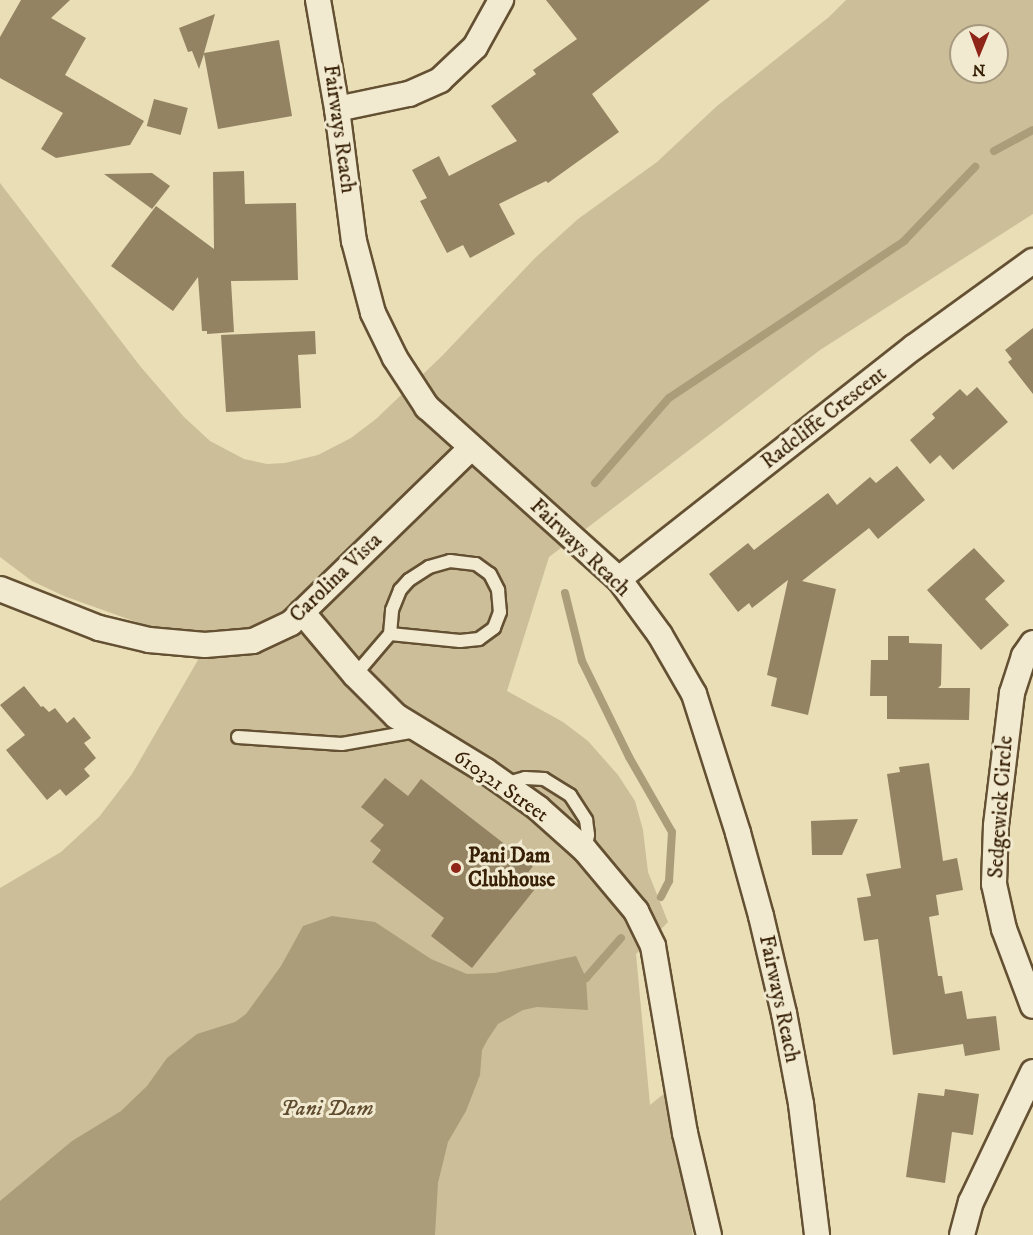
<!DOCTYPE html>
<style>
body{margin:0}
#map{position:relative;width:1033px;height:1235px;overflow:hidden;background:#e9deb6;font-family:"IM FELL DW Pica",serif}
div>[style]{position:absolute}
.green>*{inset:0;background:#cbbe98}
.water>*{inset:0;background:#ac9d7a}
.stream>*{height:8px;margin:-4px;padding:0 4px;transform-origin:4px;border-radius:4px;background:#ac9d7a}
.building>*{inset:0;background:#948362;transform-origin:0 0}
.roads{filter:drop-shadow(2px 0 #645032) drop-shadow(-2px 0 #645032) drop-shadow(0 2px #645032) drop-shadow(0 -2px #645032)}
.lane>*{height:12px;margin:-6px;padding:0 6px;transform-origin:6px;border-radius:6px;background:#f1ead0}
.street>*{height:24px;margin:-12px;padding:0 12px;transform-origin:12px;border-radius:12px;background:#f1ead0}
.dots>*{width:16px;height:16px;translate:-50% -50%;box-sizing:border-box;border:3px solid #f1ead0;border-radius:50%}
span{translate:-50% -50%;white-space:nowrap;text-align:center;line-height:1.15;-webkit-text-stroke:6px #f1ead0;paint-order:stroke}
.street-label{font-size:21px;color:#372006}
.poi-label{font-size:21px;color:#372006;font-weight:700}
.left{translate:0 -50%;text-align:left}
.water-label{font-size:22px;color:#604c2f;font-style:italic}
.north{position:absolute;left:949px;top:24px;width:60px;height:60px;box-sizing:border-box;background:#f1ead0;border:2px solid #a7997f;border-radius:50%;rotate:181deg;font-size:16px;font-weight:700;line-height:24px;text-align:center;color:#372006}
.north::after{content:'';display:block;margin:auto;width:21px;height:27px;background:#8f2418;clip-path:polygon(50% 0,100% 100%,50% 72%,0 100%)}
</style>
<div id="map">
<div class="green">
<div style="clip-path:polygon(evenodd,846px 0,1033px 0,1033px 214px,820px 350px,549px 557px,507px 691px,563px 722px,588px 741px,618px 775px,635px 801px,643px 830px,648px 872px,668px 922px,636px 954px,650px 1105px,666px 1092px,693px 1235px,0 1235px,0 888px,61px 852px,99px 817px,132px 774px,198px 660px,201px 633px,164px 632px,64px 596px,32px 581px,0 557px,0 183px,140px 366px,184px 417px,210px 441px,244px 459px,267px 464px,285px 463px,318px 455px,351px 438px,376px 419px,442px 356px,535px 258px,578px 219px,657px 162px,717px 106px,829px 17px,846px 0,961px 36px,997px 36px,997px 72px,961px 72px,961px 36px)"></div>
</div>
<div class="water">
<div style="clip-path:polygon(332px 916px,375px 922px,431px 959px,467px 974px,495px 973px,576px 956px,586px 978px,588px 1010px,537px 1007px,523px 1010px,498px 1024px,488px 1039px,482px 1050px,480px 1075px,466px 1111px,448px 1142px,438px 1183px,435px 1235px,0 1235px,0 1201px,72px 1141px,121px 1111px,147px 1086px,167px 1058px,197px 1034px,235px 1022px,246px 1014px,281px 966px,303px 926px)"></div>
</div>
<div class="stream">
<div style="left:994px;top:151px;width:44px;rotate:-28.3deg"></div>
<div style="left:595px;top:483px;width:113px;rotate:-49deg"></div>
<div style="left:669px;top:398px;width:283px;rotate:-33.7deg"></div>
<div style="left:904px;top:241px;width:103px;rotate:-46.2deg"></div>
<div style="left:565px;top:593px;width:70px;rotate:76deg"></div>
<div style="left:582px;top:661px;width:107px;rotate:63.9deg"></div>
<div style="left:629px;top:757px;width:86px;rotate:60.2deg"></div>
<div style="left:672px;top:832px;width:49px;rotate:93.5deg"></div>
<div style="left:669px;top:881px;width:18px;rotate:117deg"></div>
<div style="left:575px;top:980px;width:11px;rotate:-10deg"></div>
<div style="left:586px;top:978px;width:53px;rotate:-48.8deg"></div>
</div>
<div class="building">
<div style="clip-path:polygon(21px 0,70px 0,51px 18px,86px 38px,65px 75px,144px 121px,130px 145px,56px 158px,41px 149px,63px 113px,0 78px,0 37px)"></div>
<div style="clip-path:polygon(546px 0,710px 0,592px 94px,619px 132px,548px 183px,546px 181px,499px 204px,515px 234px,470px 258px,463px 245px,447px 253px,420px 201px,427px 198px,412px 170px,439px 156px,449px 176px,517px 141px,491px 106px,536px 74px,533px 70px,577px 39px)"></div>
<div style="clip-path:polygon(215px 14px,204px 53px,279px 40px,292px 116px,218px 129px,204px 54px,199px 69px,192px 51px,188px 52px,179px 28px)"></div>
<div style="left:154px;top:99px;width:35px;height:28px;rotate:15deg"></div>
<div style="clip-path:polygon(244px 171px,245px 204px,296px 203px,298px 280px,231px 281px,234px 332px,207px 334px,207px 331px,202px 331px,198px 277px,173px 311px,111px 266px,156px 206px,214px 249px,213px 172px)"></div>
<div style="clip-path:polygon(152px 173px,170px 186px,152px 209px,104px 174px)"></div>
<div style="clip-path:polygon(1033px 328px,1033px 394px,1008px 362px,1012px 359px,1005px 350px)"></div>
<div style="clip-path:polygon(315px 331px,316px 354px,298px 355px,301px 408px,226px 412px,221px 335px)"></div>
<div style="clip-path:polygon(977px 387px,1008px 422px,953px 470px,940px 455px,930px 464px,910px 440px,935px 418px,932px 414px,960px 389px,967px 396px)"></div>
<div style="clip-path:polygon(897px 466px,925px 500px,878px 539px,869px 528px,802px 581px,836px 589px,808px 715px,771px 706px,777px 678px,767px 675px,788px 580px,752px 608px,749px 603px,738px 612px,709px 574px,748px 543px,754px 550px,828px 493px,837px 505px,870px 477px,876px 483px)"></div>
<div style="clip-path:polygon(974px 548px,1005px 581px,985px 599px,1009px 625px,981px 650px,927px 590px)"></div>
<div style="clip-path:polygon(888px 636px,909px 636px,909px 643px,942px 644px,941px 685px,938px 688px,970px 688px,969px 720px,887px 719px,887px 696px,870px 696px,871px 660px,888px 660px)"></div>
<div style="clip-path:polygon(24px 686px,41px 707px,43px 706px,49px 712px,55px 708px,67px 723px,74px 717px,91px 738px,84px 743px,96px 758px,84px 769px,90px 776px,66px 796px,60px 789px,47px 800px,6px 750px,25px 735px,0 705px)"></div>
<div style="clip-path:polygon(929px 763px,943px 861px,957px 858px,963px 890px,936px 895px,939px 915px,929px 917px,938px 976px,942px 976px,945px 994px,962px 991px,967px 1019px,996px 1016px,1000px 1050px,965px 1056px,963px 1044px,893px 1055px,878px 939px,864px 941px,857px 898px,871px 896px,866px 874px,901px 868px,887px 774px,900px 772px,899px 767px)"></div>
<div style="clip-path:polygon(385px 778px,408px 796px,421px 779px,533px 866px,527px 874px,539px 884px,472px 968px,431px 936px,444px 918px,372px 862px,381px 850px,370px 841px,384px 825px,361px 807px)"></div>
<div style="clip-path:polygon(858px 819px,842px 855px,812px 855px,811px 821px)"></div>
<div style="clip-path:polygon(945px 1089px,979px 1094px,973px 1135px,952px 1132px,945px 1183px,906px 1177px,918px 1093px,944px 1096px)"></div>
</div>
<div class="roads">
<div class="lane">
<div style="left:355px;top:675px;width:54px;rotate:-49.5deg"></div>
<div style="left:390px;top:634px;width:24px;rotate:-85deg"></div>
<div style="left:392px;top:610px;width:22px;rotate:-68deg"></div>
<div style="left:400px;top:590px;width:13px;rotate:-48deg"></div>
<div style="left:409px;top:580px;width:24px;rotate:-33deg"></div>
<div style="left:429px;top:567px;width:22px;rotate:-16deg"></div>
<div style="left:450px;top:561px;width:26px;rotate:7deg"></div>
<div style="left:476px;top:564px;width:17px;rotate:36deg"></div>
<div style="left:490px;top:574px;width:18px;rotate:63deg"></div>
<div style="left:498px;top:590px;width:22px;rotate:85deg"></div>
<div style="left:500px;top:612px;width:17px;rotate:111deg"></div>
<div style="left:494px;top:628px;width:19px;rotate:144deg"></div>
<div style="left:479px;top:639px;width:19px;rotate:174deg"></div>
<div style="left:460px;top:641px;width:70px;rotate:-174.3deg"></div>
<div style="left:238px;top:737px;width:104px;rotate:3.9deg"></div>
<div style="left:342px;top:744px;width:75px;rotate:-10deg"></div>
<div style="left:504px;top:784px;width:22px;rotate:-16deg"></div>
<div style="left:525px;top:778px;width:19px;rotate:3deg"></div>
<div style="left:544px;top:779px;width:31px;rotate:32deg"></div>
<div style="left:570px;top:795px;width:30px;rotate:57deg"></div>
<div style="left:586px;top:820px;width:15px;rotate:82deg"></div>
<div style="left:588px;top:835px;width:15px;rotate:101deg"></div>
</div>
<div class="street">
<div style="left:318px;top:0;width:111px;rotate:80.1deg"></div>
<div style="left:337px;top:109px;width:133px;rotate:82.7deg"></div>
<div style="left:354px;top:241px;width:74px;rotate:75.2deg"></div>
<div style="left:373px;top:313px;width:50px;rotate:63.9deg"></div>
<div style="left:395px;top:358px;width:59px;rotate:56.9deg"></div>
<div style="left:427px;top:407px;width:258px;rotate:41.9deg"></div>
<div style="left:619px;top:579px;width:69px;rotate:53.8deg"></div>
<div style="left:660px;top:635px;width:68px;rotate:60deg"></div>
<div style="left:694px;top:694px;width:146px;rotate:72.4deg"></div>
<div style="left:738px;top:833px;width:86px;rotate:74.5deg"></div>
<div style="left:761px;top:916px;width:100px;rotate:76.7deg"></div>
<div style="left:784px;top:1013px;width:93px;rotate:79.4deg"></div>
<div style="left:801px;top:1104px;width:132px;rotate:83deg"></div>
<div style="left:337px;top:109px;width:74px;rotate:-11.8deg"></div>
<div style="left:409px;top:94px;width:34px;rotate:-24deg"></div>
<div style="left:440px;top:80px;width:48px;rotate:-43.3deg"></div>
<div style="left:475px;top:47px;width:54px;rotate:-61deg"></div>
<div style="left:619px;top:579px;width:375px;rotate:-38.2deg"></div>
<div style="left:914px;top:347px;width:147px;rotate:-35.9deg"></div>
<div style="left:0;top:589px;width:106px;rotate:21.5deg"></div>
<div style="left:99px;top:628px;width:51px;rotate:13.5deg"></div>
<div style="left:149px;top:640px;width:56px;rotate:5.1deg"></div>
<div style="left:205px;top:645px;width:48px;rotate:-4.8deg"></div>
<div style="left:253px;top:641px;width:42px;rotate:-25.3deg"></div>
<div style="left:291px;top:623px;width:251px;rotate:-44.2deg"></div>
<div style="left:302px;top:612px;width:82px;rotate:49.9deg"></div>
<div style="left:355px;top:675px;width:58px;rotate:45deg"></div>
<div style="left:396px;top:716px;width:105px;rotate:31.4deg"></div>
<div style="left:486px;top:771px;width:64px;rotate:35.4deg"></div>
<div style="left:538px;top:808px;width:63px;rotate:41.8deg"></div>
<div style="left:585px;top:850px;width:80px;rotate:50.1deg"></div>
<div style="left:636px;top:911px;width:39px;rotate:64deg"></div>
<div style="left:653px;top:946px;width:190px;rotate:80.3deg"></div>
<div style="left:685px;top:1133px;width:105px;rotate:76.8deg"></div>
<div style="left:1033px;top:643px;width:16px;rotate:125deg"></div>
<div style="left:1024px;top:656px;width:39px;rotate:108deg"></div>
<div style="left:1012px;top:693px;width:134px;rotate:96.9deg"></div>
<div style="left:996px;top:826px;width:58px;rotate:92deg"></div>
<div style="left:994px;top:884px;width:46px;rotate:77.5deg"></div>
<div style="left:1004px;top:929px;width:82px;rotate:69.4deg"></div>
<div style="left:962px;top:1235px;width:34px;rotate:-75deg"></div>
<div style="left:971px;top:1202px;width:144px;rotate:-64.5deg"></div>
</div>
</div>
<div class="dots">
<div style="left:456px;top:868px;background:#8f2418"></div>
</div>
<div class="street-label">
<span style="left:339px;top:129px;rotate:82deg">Fairways Reach</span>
<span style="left:824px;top:418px;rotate:-38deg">Radcliffe Crescent</span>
<span style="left:580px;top:548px;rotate:44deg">Fairways Reach</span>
<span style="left:336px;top:578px;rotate:-44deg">Carolina Vista</span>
<span style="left:501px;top:786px;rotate:35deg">610321 Street</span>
<span style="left:1001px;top:807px;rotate:-86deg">Sedgewick Circle</span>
<span style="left:779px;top:999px;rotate:78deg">Fairways Reach</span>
</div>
<div class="poi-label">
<span class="left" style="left:468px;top:868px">Pani Dam<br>Clubhouse</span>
</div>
<div class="water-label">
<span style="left:327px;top:1109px">Pani Dam</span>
</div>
<div class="north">N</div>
</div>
